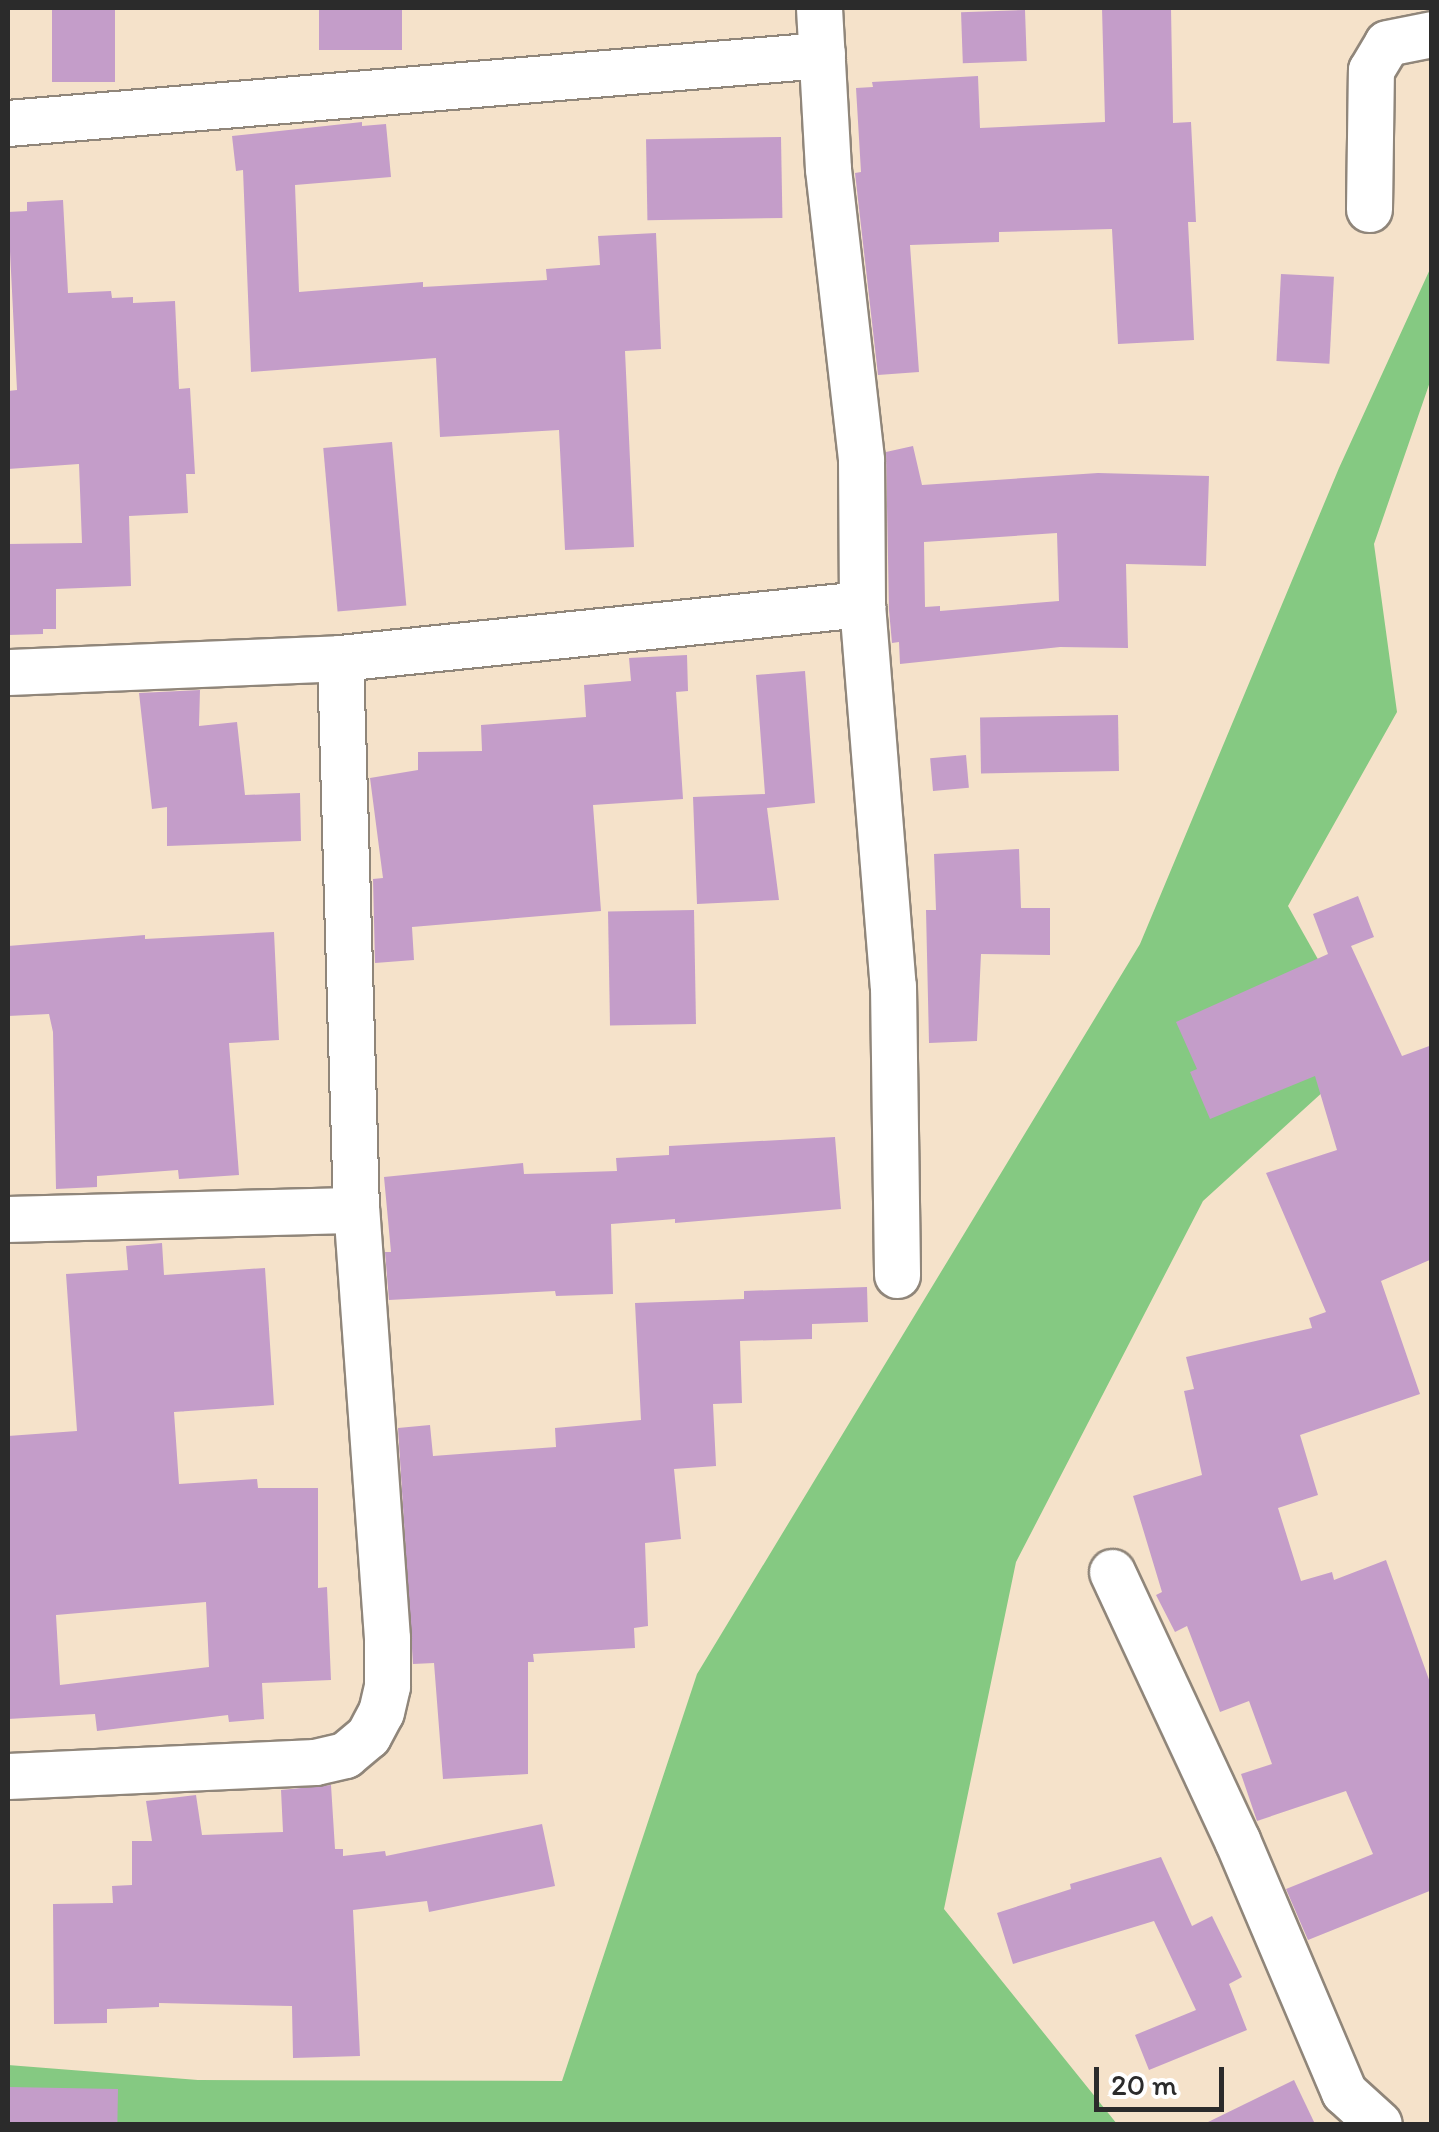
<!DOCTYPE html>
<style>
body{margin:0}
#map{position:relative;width:1439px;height:2132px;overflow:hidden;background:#f5e2ca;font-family:Itim,sans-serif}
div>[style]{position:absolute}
.green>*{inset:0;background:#85c982}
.building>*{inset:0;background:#c49dc9;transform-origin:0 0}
.roads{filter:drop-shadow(2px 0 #90867a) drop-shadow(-2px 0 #90867a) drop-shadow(0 2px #90867a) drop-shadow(0 -2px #90867a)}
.street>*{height:45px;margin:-22.5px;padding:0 22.5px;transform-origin:22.5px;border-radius:22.5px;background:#fff}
span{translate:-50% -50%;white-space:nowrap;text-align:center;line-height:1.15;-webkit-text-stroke:9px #fff;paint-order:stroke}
.frame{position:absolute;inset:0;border:10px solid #2b2b2b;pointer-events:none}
.scale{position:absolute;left:1094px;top:2067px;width:130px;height:45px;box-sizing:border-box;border:5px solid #2b2b2b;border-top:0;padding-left:12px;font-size:30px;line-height:35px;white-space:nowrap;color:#2b2b2b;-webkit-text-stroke:8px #fff;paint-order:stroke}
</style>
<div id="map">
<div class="green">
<div style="clip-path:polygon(1431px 267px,1431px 379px,1374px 544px,1397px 712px,1288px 906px,1369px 1050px,1203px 1201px,1016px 1562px,944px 1909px,1117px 2124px,8px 2124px,8px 2065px,198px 2080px,562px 2081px,697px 1674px,1140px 944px,1339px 468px)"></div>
</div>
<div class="building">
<div style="left:52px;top:8px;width:63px;height:74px"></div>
<div style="left:319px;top:8px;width:83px;height:42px"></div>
<div style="clip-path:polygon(1102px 8px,1171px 8px,1173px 123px,1191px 122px,1196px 222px,1188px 222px,1194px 340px,1118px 344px,1112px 229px,999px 232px,999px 242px,910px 245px,919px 372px,878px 375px,855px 173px,861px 172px,856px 88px,873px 87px,872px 82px,978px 76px,980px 128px,1105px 122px)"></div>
<div style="left:1025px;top:10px;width:51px;height:64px;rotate:88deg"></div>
<div style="clip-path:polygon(362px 122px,362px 126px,386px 124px,391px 177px,295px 185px,299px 292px,423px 282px,423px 287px,547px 280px,546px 269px,600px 265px,598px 236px,656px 233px,661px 349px,625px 351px,634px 547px,565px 550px,559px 430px,440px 437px,436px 358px,251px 372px,243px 170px,236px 171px,232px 136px)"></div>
<div style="left:781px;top:137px;width:81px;height:135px;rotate:89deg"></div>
<div style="clip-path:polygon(63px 200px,68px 293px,111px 291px,112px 298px,133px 297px,133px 303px,175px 301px,179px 389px,190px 388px,195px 474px,186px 474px,188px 513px,129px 516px,131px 586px,56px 589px,56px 629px,43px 629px,43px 634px,8px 635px,8px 544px,82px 543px,79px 464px,8px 469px,8px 391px,17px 390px,8px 212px,27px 211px,27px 202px)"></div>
<div style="left:1281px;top:274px;width:53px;height:87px;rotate:3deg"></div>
<div style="left:392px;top:442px;width:164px;height:69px;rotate:85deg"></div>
<div style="clip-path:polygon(evenodd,913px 446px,922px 485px,1098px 473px,1209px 476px,1206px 566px,1126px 564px,1128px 648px,1060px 647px,900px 664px,899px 642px,892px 643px,889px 610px,886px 452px,913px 446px,1057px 533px,1059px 601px,940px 611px,940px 606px,925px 607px,924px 542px,1057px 533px)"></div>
<div style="clip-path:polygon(687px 655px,688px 691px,676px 692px,683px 799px,593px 805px,601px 911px,412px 927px,414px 960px,375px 963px,373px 879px,383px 878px,370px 778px,418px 770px,418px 752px,482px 751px,481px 725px,586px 717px,584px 685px,631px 681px,629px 658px)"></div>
<div style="clip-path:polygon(805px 671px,815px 803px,767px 808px,779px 900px,697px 904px,693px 797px,765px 794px,756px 675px)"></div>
<div style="clip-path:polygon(200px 690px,199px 726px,237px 722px,245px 795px,300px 793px,301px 841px,167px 846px,167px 807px,152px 809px,139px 693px)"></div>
<div style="left:1118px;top:715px;width:56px;height:138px;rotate:89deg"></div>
<div style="left:966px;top:755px;width:33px;height:36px;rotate:85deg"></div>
<div style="clip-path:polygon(1019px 849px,1021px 908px,1050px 908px,1050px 955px,981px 954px,977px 1041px,929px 1043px,926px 910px,936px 910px,934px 854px)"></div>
<div style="clip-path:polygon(1358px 896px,1374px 937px,1351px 946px,1402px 1056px,1432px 1045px,1432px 1259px,1381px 1281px,1420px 1394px,1300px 1435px,1318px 1495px,1278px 1508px,1301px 1581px,1332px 1572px,1334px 1580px,1386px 1560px,1432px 1688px,1432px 1890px,1308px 1940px,1286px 1889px,1373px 1854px,1346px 1791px,1257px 1821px,1241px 1774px,1272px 1764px,1249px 1701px,1220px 1712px,1187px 1626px,1175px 1632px,1156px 1595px,1162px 1592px,1133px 1496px,1202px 1475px,1184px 1391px,1194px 1389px,1186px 1357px,1312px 1328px,1309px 1318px,1326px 1312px,1266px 1173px,1337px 1150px,1315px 1076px,1210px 1119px,1190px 1072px,1197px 1069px,1176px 1022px,1328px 954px,1313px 914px)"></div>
<div style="left:694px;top:910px;width:114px;height:86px;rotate:89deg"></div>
<div style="clip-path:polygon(274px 932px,279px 1040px,229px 1043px,239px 1175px,179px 1179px,178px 1170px,97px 1176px,97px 1187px,56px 1189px,53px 1032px,49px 1014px,8px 1016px,8px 946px,145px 935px,145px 939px)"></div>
<div style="clip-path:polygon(835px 1137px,841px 1209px,675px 1223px,675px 1219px,611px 1224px,613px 1294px,556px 1296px,555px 1291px,389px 1300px,385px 1252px,391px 1252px,384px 1177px,523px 1163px,524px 1174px,617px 1171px,616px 1158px,669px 1155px,669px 1146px)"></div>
<div style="clip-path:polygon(evenodd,162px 1243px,164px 1275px,265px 1268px,274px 1405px,174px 1412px,179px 1484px,257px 1479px,258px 1488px,318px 1488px,318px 1588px,327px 1587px,331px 1680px,262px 1683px,264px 1719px,229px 1722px,228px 1715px,97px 1731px,95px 1714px,8px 1719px,8px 1436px,77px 1431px,66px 1274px,128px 1270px,126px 1246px,162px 1243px,206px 1602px,209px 1667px,60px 1685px,56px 1615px,206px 1602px)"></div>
<div style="clip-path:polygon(867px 1287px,868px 1322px,812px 1324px,812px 1339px,740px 1341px,742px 1403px,713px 1404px,716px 1466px,674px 1469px,681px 1539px,645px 1543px,648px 1626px,634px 1628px,635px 1648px,533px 1654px,534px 1662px,528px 1662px,528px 1774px,443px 1779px,434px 1663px,413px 1664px,398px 1428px,430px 1425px,433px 1456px,556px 1447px,555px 1428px,641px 1420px,635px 1303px,744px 1299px,744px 1291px)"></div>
<div style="clip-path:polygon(331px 1785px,335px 1849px,343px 1849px,343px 1856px,385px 1851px,386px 1856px,542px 1824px,555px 1886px,429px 1912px,427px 1901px,353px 1910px,360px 2056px,293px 2058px,292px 2006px,159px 2003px,159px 2007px,107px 2009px,107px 2023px,54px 2024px,53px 1904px,113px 1903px,112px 1886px,132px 1885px,132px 1841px,152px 1841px,146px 1801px,196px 1795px,202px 1835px,283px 1832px,281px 1790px)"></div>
<div style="clip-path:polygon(1161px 1857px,1192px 1926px,1212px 1916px,1242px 1977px,1229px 1984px,1247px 2030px,1149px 2070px,1135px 2035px,1196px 2010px,1154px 1921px,1013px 1964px,997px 1913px,1071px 1889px,1070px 1884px)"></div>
<div style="clip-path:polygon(1294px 2080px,1315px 2124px,1204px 2124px)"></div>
<div style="left:8px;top:2087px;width:110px;height:37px;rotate:1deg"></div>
</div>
<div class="roads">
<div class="street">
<div style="left:819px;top:8px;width:161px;rotate:86.8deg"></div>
<div style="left:828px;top:169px;width:293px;rotate:83.5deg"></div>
<div style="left:861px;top:460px;width:144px;rotate:89.6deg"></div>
<div style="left:862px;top:604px;width:383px;rotate:85.4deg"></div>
<div style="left:893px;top:986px;width:289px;rotate:89.2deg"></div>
<div style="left:8px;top:123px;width:817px;rotate:-4.78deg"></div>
<div style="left:1369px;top:209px;width:139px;rotate:-89.2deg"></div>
<div style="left:1371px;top:70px;width:31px;rotate:-59deg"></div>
<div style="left:1387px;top:43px;width:46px;rotate:-11.3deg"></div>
<div style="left:8px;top:672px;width:332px;rotate:-2.4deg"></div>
<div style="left:340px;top:658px;width:525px;rotate:-5.91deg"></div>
<div style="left:8px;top:1219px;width:348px;rotate:-1.5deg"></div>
<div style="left:1112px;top:1572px;width:296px;rotate:65deg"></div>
<div style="left:1237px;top:1840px;width:274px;rotate:67deg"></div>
<div style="left:1344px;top:2092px;width:47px;rotate:42.4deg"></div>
<div style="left:8px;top:1776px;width:307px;rotate:-2.6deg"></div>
<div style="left:315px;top:1762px;width:31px;rotate:-13deg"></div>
<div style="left:345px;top:1755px;width:30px;rotate:-40deg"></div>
<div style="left:368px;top:1736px;width:27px;rotate:-62deg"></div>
<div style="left:381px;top:1712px;width:27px;rotate:-77deg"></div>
<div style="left:387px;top:1686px;width:48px;rotate:-90deg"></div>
<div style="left:387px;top:1638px;width:429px;rotate:-94.1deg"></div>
<div style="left:356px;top:1210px;width:552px;rotate:-91.66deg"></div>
</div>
</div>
<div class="frame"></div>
<div class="scale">20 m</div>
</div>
